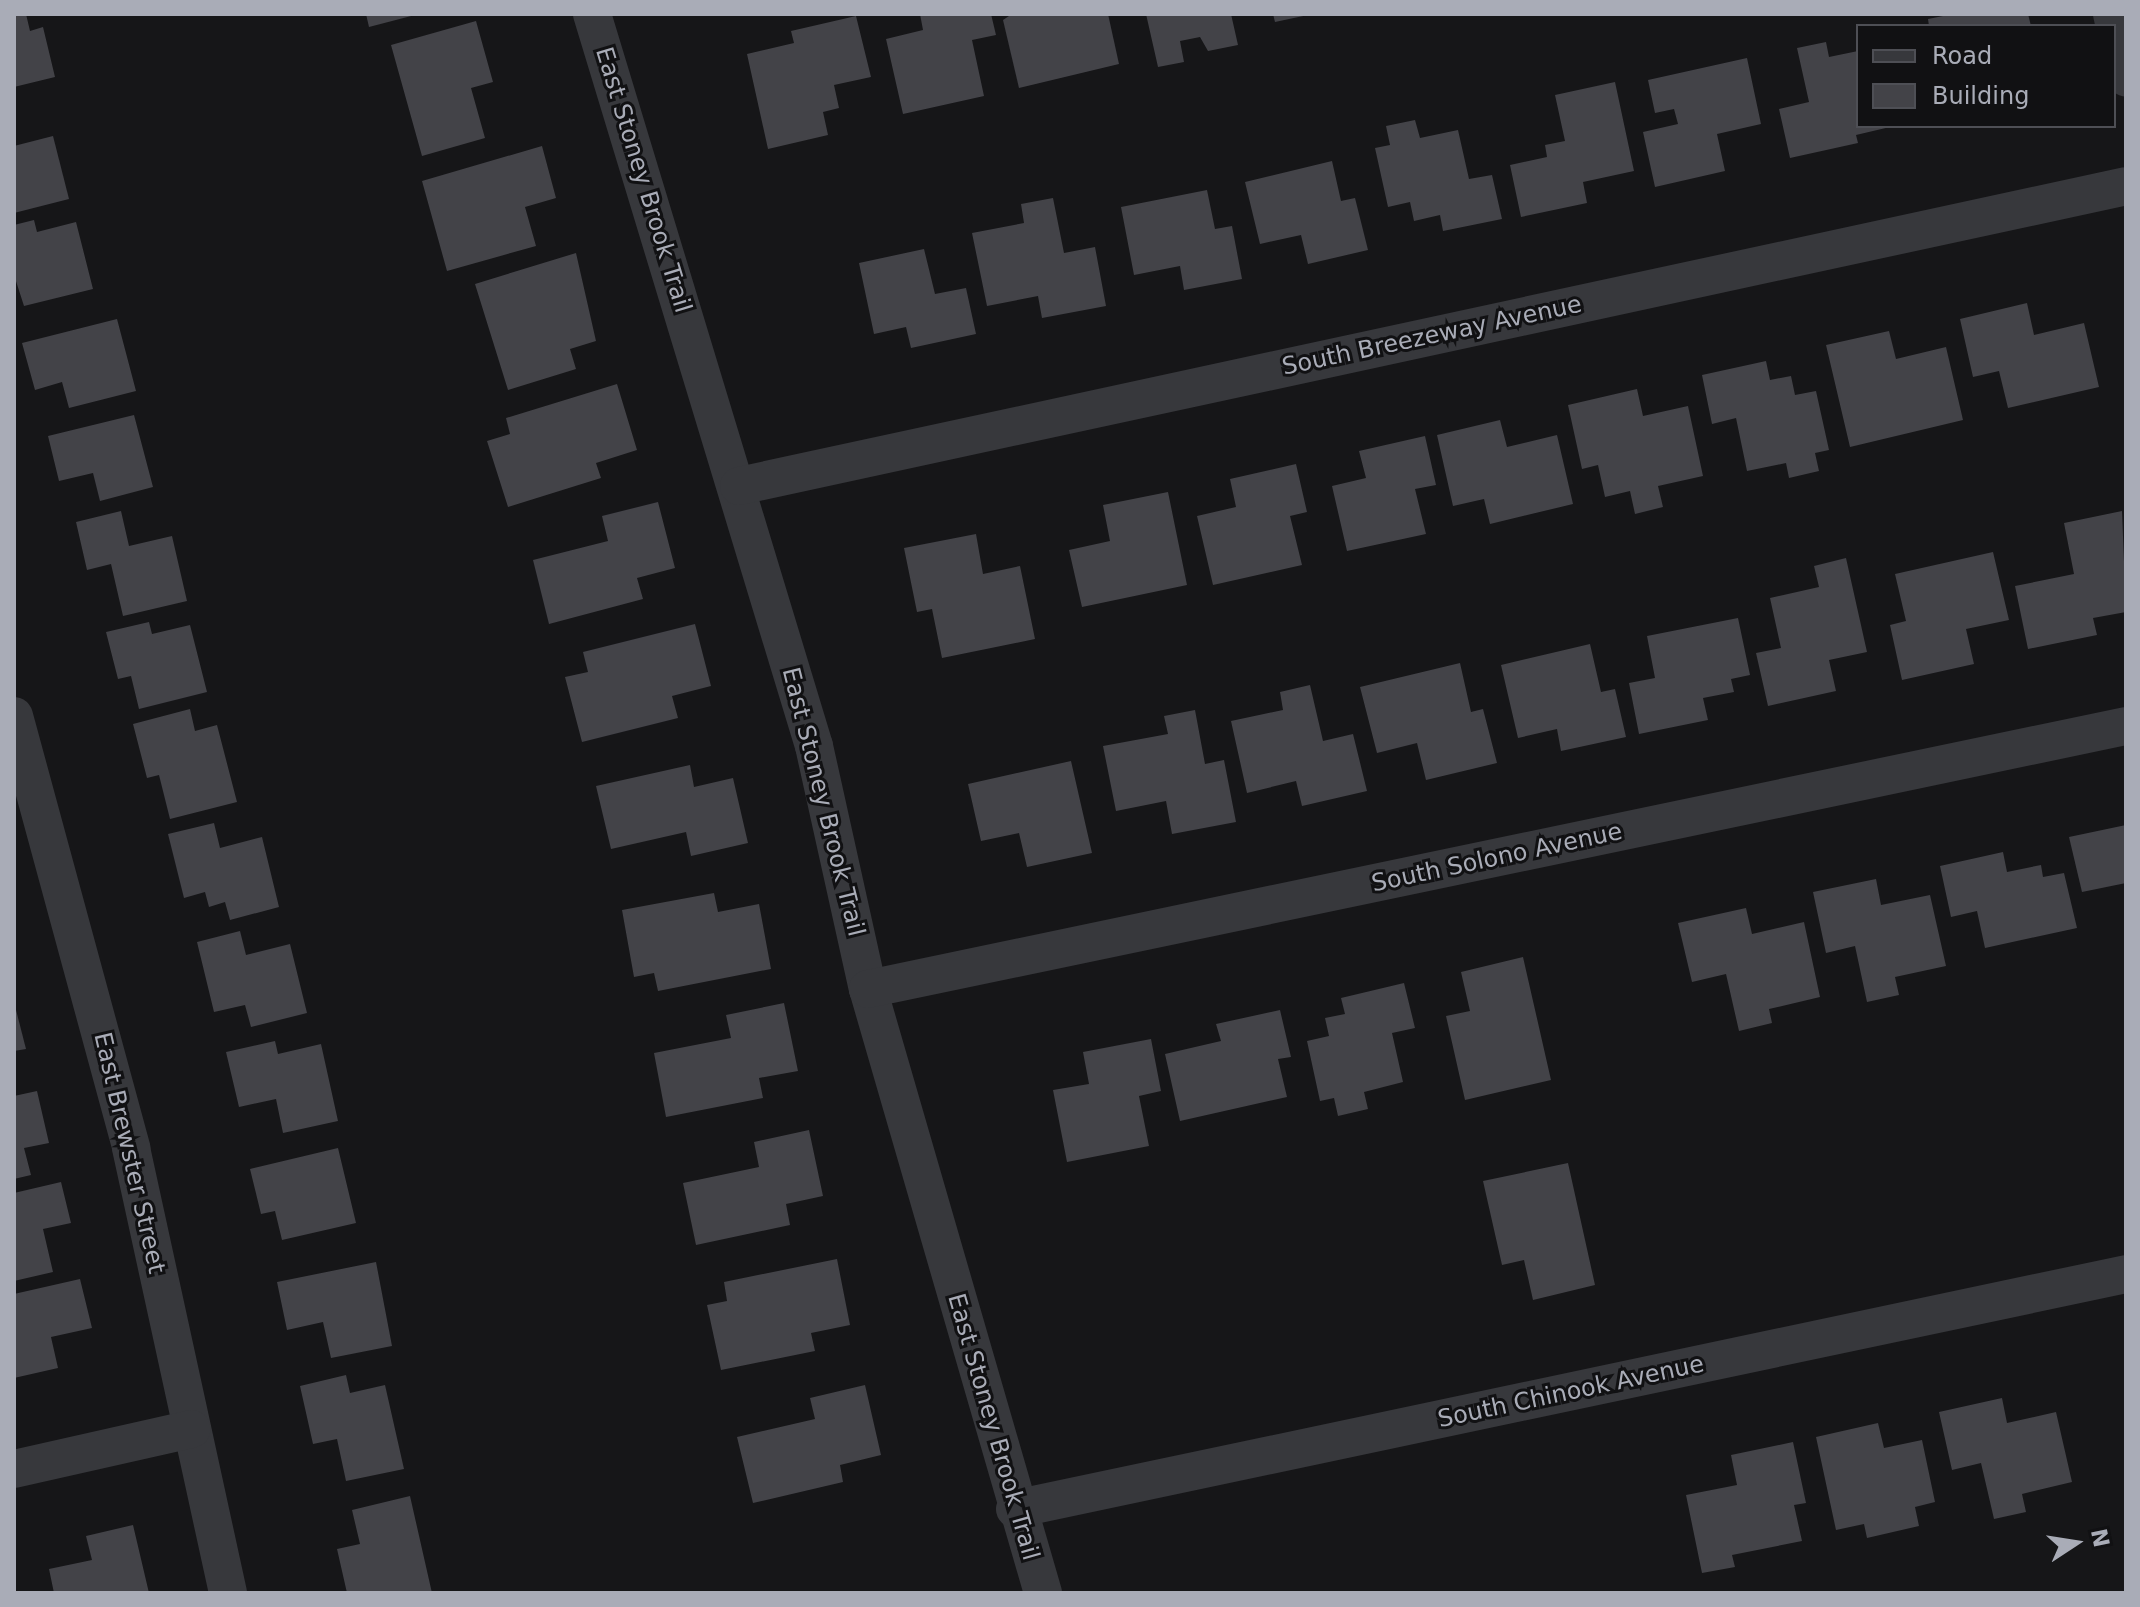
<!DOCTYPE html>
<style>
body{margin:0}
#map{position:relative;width:2140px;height:1607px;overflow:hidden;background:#161618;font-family:"DejaVu Sans",sans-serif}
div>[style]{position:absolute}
.building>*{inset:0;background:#434348}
.minor>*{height:38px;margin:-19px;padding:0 19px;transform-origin:19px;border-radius:19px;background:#37383c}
span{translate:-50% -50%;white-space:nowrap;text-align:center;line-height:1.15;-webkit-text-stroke:6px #111113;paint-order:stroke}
.street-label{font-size:24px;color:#a9acb7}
.frame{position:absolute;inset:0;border:16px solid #a9acb7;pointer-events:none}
.legend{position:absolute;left:1856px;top:24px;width:260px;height:104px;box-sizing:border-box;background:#111113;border:2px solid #4e4f55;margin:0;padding:10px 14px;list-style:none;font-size:24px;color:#a9acb7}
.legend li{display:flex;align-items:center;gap:16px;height:40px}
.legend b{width:40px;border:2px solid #4e4f55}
.north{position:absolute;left:2036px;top:1503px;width:80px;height:80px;-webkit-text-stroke:6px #111113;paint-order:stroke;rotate:78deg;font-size:22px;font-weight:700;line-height:32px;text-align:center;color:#a9acb7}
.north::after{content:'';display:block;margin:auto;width:28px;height:36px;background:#a9acb7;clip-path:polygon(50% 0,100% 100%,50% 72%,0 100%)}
</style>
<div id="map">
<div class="building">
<div style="clip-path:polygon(14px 14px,26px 14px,30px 31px,43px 27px,55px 77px,14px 87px)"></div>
<div style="clip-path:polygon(366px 14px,415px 14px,415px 15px,369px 27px)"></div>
<div style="clip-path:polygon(920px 14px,991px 14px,996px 35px,972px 40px,984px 96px,903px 114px,886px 39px,923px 30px)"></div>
<div style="clip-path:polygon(1012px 14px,1108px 14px,1119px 64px,1019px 88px,1003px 20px)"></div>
<div style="clip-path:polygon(1146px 14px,1231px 14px,1238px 45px,1208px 51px,1200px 37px,1180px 41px,1184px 62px,1158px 67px)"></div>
<div style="clip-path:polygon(1273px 14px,1308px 14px,1308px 15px,1275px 22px)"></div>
<div style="clip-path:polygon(1953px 14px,2028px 14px,2031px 26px,1929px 26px,1928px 19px)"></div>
<div style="clip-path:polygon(856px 16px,871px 77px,834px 85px,839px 108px,823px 112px,828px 135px,768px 149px,747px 54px,794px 43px,791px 31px)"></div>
<div style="clip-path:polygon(476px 21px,493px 82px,471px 88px,485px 138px,422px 156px,391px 45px)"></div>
<div style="clip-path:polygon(1826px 42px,1829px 57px,1858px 51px,1858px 126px,1890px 127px,1856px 135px,1858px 143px,1790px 158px,1779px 109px,1809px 102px,1797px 48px)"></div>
<div style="clip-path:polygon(1747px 58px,1761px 124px,1717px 134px,1725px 171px,1655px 187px,1643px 132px,1678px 124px,1674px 109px,1655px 113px,1648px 80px)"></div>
<div style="clip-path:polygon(1615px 82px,1634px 171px,1583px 182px,1587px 203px,1521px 217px,1510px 165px,1547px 157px,1545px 145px,1565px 141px,1555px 95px)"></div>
<div style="clip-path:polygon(1415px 120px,1420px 138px,1458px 130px,1469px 179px,1492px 175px,1502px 219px,1443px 231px,1440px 215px,1414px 221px,1410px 202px,1388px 207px,1375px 148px,1390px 145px,1386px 126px)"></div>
<div style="clip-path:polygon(53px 136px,69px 199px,14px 213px,14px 146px)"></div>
<div style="clip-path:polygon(542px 146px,556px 198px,525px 207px,536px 246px,447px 271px,422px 181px)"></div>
<div style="clip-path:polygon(1332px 161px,1341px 201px,1355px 198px,1368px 250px,1308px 264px,1301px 235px,1260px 244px,1245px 182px)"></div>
<div style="clip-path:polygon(1207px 190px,1215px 229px,1232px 226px,1242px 279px,1184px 290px,1180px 266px,1134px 275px,1121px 207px)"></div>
<div style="clip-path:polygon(1053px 198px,1064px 253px,1095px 247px,1106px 306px,1042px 318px,1038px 296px,987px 306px,972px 233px,1024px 223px,1021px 204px)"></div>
<div style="clip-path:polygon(34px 220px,37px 232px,76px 222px,93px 289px,24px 306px,14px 275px,14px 225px)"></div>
<div style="clip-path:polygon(924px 249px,935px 294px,966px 288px,976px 334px,911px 348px,906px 327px,874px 334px,859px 263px)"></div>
<div style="clip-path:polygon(576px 253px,596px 341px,570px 349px,576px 369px,508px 390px,475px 284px)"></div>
<div style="clip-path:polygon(2027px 303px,2034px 335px,2084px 323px,2099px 387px,2008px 408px,1999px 371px,1973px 377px,1960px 319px)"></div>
<div style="clip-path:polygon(117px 319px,136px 391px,69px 408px,62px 382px,35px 390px,22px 343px)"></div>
<div style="clip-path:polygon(1889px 331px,1896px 359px,1946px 347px,1963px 420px,1850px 447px,1826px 345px)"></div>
<div style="clip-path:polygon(1766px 361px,1770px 380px,1791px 376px,1795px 395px,1816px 391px,1829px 450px,1815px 453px,1819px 471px,1789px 478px,1786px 463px,1747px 471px,1736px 418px,1712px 424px,1702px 375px)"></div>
<div style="clip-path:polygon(617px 384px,637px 450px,596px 463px,601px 478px,508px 507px,487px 441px,510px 434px,506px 418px)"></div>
<div style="clip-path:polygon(1637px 389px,1643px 416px,1688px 406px,1703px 476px,1658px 486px,1663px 507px,1635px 514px,1630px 491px,1605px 497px,1598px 465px,1582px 469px,1568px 405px)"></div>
<div style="clip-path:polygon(134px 415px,153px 487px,100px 501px,93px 473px,59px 481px,48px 436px)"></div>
<div style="clip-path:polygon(1500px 420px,1507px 447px,1557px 435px,1573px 504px,1490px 524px,1484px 499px,1453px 506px,1437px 435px)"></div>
<div style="clip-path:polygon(1425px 436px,1436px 485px,1415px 489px,1426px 534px,1347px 551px,1332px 486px,1366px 478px,1359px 451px)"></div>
<div style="clip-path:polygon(1296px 464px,1307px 512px,1290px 516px,1302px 565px,1213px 585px,1197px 516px,1236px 507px,1230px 479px)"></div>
<div style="clip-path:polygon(1168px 492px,1187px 585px,1082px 607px,1069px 550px,1110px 541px,1103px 505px)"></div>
<div style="clip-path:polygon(658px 502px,675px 568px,637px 578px,643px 599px,549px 624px,533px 560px,608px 541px,602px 516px)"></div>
<div style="clip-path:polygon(121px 511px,129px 546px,172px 536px,187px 601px,123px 616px,111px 564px,87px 570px,76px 522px)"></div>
<div style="clip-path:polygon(2122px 511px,2126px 612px,2093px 618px,2097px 635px,2028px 649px,2015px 586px,2074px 574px,2064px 523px)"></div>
<div style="clip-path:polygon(976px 534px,983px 574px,1020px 566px,1035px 639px,942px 658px,932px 609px,917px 612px,904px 548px)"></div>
<div style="clip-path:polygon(1993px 552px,2009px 620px,1966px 629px,1974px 664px,1902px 680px,1890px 625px,1906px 621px,1895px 574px)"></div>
<div style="clip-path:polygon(1846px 558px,1867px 652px,1829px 660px,1836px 691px,1768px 706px,1756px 653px,1781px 648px,1770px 598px,1819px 587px,1814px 566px)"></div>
<div style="clip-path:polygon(1738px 618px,1750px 675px,1731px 679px,1734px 692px,1703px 698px,1708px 720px,1639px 734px,1629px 683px,1655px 678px,1647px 636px)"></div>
<div style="clip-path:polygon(149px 622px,152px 634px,190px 625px,207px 692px,139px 709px,131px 676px,118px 679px,106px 632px)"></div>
<div style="clip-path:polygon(695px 624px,711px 686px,672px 696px,678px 718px,582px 742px,565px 677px,588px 672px,583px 652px)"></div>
<div style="clip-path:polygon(1590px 644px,1601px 692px,1615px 689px,1626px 737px,1561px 751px,1557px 729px,1518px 738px,1501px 665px)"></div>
<div style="clip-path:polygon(1460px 663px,1471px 712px,1483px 709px,1497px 763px,1426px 780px,1417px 743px,1377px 753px,1360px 687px)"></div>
<div style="clip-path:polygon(1310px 685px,1323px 741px,1353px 734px,1367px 791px,1302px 806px,1296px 781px,1247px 793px,1231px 721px,1283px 710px,1280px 692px)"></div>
<div style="clip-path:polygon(190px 709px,195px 731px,217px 725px,237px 802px,170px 819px,159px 775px,147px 778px,133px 724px)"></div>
<div style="clip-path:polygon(1195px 710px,1205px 764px,1224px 760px,1236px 822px,1172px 834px,1166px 801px,1116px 811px,1103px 746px,1168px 734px,1164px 716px)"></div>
<div style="clip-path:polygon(1071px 761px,1092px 853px,1027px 867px,1019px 833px,981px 841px,968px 784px)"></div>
<div style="clip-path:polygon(690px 765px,694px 787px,733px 778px,748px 843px,691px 856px,686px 832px,611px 849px,596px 786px)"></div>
<div style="clip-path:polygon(214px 823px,220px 848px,262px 837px,279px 907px,230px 920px,225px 902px,209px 907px,205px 892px,184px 898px,168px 834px)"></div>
<div style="clip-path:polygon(2126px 825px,2126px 883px,2082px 892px,2069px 837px)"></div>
<div style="clip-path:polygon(2003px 852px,2007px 872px,2041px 865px,2043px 877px,2064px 873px,2077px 928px,1985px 948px,1977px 911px,1951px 917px,1940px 866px)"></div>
<div style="clip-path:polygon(1876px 879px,1881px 905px,1930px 895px,1946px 966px,1895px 977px,1899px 995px,1867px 1002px,1855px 946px,1826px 953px,1813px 892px)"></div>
<div style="clip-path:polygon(714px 893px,718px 912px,759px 904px,771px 969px,658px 991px,654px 973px,634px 977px,622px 910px)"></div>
<div style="clip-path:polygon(1746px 908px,1752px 934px,1804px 922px,1820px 997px,1769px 1009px,1772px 1023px,1739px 1031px,1726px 974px,1692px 982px,1678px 923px)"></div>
<div style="clip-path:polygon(240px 931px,246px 955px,290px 944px,307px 1013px,251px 1027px,245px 1005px,214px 1012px,197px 942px)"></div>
<div style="clip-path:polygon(1523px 957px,1551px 1080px,1465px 1100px,1446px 1016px,1470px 1011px,1461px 972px)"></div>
<div style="clip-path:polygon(1404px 983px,1415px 1028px,1392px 1033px,1403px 1082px,1364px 1092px,1368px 1109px,1338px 1116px,1334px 1098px,1320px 1101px,1307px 1041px,1329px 1036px,1325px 1018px,1345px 1014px,1341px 998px)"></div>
<div style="clip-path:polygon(784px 1003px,798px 1071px,759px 1078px,763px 1098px,666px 1117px,654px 1053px,731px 1038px,726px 1015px)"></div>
<div style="clip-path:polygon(15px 1006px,26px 1049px,14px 1051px,14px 1007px)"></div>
<div style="clip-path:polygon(1280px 1010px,1291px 1057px,1278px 1059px,1287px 1097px,1180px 1121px,1165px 1054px,1221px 1041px,1216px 1024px)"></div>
<div style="clip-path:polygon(1151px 1039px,1161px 1091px,1139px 1096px,1149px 1146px,1067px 1162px,1053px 1090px,1089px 1084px,1083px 1052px)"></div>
<div style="clip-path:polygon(275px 1041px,278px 1054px,321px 1044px,338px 1121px,283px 1133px,276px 1099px,239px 1107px,226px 1052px)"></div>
<div style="clip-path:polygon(37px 1091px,49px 1143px,24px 1148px,31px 1175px,14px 1179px,14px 1096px)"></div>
<div style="clip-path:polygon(809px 1130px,823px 1196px,786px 1204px,790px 1225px,696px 1245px,683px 1183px,759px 1167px,754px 1142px)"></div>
<div style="clip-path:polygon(338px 1148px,356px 1223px,282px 1240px,275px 1211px,261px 1214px,250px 1169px)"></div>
<div style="clip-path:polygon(1568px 1163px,1595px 1285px,1533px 1300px,1524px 1260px,1502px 1265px,1483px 1181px)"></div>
<div style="clip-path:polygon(61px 1182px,71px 1223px,43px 1229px,53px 1272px,14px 1281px,14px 1193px)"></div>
<div style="clip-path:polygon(837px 1259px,850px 1325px,811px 1333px,815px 1351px,721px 1370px,707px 1305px,727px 1301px,724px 1282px)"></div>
<div style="clip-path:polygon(376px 1262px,392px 1346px,331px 1358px,323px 1322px,287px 1330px,277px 1282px)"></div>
<div style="clip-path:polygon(80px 1279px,92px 1328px,51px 1337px,58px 1368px,14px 1378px,14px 1294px)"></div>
<div style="clip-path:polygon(346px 1375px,350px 1393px,385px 1385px,404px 1469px,346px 1481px,337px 1439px,313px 1444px,300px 1386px)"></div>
<div style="clip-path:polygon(865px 1385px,881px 1455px,840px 1465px,843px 1482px,753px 1503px,737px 1437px,815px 1419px,810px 1398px)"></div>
<div style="clip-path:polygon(2002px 1398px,2007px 1423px,2056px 1412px,2072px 1482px,2022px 1494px,2026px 1512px,1994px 1519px,1981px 1463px,1952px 1470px,1939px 1412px)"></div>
<div style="clip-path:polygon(1878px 1423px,1884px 1448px,1922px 1440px,1935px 1502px,1915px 1507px,1919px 1526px,1867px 1538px,1864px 1524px,1836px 1530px,1816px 1437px)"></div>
<div style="clip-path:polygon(1793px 1442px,1806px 1503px,1794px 1505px,1802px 1541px,1732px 1555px,1735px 1567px,1702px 1573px,1686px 1495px,1737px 1485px,1731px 1455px)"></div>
<div style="clip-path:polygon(410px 1496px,432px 1593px,347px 1593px,337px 1549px,360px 1544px,352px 1510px)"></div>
<div style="clip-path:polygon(133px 1525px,149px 1593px,54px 1593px,49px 1569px,92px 1560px,86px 1536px)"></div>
</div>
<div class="minor">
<div style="left:592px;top:14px;width:765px;rotate:73.13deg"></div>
<div style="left:814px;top:746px;width:249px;rotate:77.5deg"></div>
<div style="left:868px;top:989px;width:629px;rotate:73.84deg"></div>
<div style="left:2112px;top:14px;width:65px;rotate:77.5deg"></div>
<div style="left:739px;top:486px;width:1419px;rotate:-12.2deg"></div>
<div style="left:14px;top:716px;width:448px;rotate:74.8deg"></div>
<div style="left:131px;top:1148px;width:455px;rotate:77.7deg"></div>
<div style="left:868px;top:989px;width:1285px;rotate:-11.81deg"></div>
<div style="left:14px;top:1469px;width:182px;rotate:-12.7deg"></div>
<div style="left:1015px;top:1509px;width:1136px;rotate:-11.94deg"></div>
</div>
<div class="street-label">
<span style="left:643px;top:180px;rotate:73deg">East Stoney Brook Trail</span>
<span style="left:1432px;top:336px;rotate:-12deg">South Breezeway Avenue</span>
<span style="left:823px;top:802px;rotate:76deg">East Stoney Brook Trail</span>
<span style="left:1497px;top:858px;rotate:-12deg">South Solono Avenue</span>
<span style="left:129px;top:1153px;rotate:77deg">East Brewster Street</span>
<span style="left:1571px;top:1392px;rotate:-12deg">South Chinook Avenue</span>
<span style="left:993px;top:1427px;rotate:74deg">East Stoney Brook Trail</span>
</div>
<div class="frame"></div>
<ul class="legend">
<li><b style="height:10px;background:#37383c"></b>Road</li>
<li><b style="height:22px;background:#434348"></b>Building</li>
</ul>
<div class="north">N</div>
</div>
